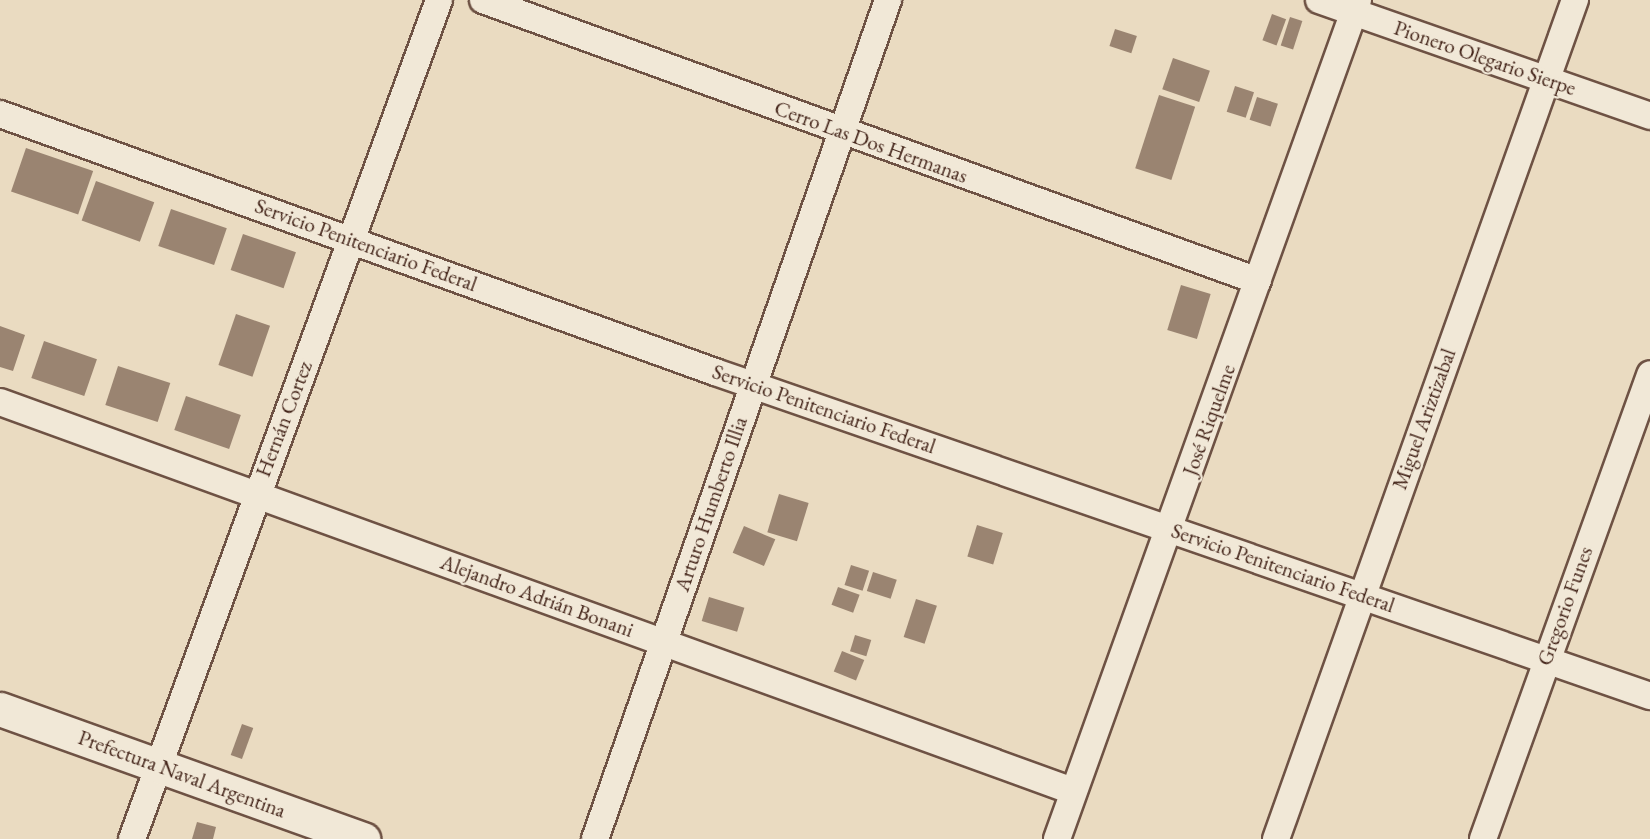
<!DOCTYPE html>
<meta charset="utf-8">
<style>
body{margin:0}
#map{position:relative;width:1650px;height:839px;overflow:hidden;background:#eadbc1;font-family:"EB Garamond",serif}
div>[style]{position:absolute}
.building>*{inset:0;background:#9a8471;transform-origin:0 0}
.roads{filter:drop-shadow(2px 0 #6e5244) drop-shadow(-2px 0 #6e5244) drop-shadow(0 2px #6e5244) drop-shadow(0 -2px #6e5244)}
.minor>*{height:26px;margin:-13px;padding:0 13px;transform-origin:13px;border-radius:13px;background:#f1e8d7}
.secondary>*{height:33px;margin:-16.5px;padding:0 16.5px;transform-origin:16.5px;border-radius:16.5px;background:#f1e8d7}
span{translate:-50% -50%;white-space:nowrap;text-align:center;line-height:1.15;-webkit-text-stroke:4.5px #f1e8d7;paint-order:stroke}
.street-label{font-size:21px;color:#44251a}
</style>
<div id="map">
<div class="building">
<div style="left:1272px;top:14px;width:15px;height:28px;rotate:20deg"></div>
<div style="left:1290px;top:17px;width:13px;height:30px;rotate:18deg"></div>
<div style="left:1115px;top:29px;width:23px;height:18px;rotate:18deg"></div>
<div style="left:1173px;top:58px;width:39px;height:33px;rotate:19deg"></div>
<div style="left:1235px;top:86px;width:20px;height:27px;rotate:18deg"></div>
<div style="left:1159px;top:95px;width:38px;height:77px;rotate:18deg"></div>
<div style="left:1257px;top:97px;width:22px;height:24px;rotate:18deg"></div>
<div style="left:26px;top:148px;width:71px;height:46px;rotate:19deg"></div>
<div style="left:96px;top:181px;width:62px;height:42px;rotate:20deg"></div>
<div style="left:171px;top:209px;width:59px;height:39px;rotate:19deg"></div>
<div style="left:243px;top:234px;width:56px;height:38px;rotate:19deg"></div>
<div style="left:1181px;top:285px;width:31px;height:47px;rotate:17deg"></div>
<div style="left:236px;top:314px;width:36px;height:54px;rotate:19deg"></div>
<div style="clip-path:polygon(0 326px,25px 335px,13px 371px,0 367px)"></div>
<div style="left:44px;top:341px;width:56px;height:39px;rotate:19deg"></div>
<div style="left:118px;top:366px;width:55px;height:41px;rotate:18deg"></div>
<div style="left:186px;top:396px;width:58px;height:36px;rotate:19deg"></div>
<div style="left:779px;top:494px;width:31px;height:40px;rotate:17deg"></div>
<div style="left:977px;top:525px;width:27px;height:33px;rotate:17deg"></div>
<div style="left:744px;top:526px;width:34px;height:29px;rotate:23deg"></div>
<div style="left:851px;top:565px;width:19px;height:21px;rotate:18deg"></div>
<div style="left:873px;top:572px;width:25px;height:20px;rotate:18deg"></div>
<div style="left:838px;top:587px;width:23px;height:19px;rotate:20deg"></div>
<div style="left:709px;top:597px;width:37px;height:25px;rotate:17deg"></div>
<div style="left:916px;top:599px;width:22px;height:40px;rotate:18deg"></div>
<div style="left:855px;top:635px;width:17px;height:17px;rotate:17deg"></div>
<div style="left:842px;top:651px;width:24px;height:22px;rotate:22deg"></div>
<div style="left:242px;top:724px;width:12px;height:33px;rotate:20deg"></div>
<div style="clip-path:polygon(197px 822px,216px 827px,213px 839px,192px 839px)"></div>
</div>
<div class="roads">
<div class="minor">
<div style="left:483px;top:0;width:824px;rotate:19.93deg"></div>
<div style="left:1319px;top:0;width:351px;rotate:19.3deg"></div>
<div style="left:0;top:114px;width:760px;rotate:19.84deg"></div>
<div style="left:715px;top:372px;width:990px;rotate:19.11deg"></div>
<div style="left:0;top:402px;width:1141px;rotate:19.93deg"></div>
<div style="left:132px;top:839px;width:893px;rotate:-69.9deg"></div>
<div style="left:595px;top:839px;width:889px;rotate:-70.75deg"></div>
<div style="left:1057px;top:839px;width:891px;rotate:-70.26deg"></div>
<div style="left:1276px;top:839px;width:891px;rotate:-70.39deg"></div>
<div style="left:1483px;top:839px;width:494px;rotate:-70.2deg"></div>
</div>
<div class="secondary">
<div style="left:0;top:709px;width:386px;rotate:19.7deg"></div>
</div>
</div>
<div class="street-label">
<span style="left:1485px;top:58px;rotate:19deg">Pionero Olegario Sierpe</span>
<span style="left:871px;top:142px;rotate:20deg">Cerro Las Dos Hermanas</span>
<span style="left:366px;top:245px;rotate:20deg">Servicio Penitenciario Federal</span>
<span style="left:824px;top:409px;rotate:19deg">Servicio Penitenciario Federal</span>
<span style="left:284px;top:419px;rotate:-69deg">Hernán Cortez</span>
<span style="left:1424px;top:419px;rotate:-70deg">Miguel Ariztizabal</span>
<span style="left:1209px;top:420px;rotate:-70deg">José Riquelme</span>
<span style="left:711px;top:504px;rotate:-71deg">Arturo Humberto Illia</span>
<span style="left:1283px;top:568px;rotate:19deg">Servicio Penitenciario Federal</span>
<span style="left:537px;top:596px;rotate:20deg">Alejandro Adrián Bonani</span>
<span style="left:1565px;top:606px;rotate:-70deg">Gregorio Funes</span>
<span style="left:182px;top:774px;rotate:20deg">Prefectura Naval Argentina</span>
</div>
</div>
